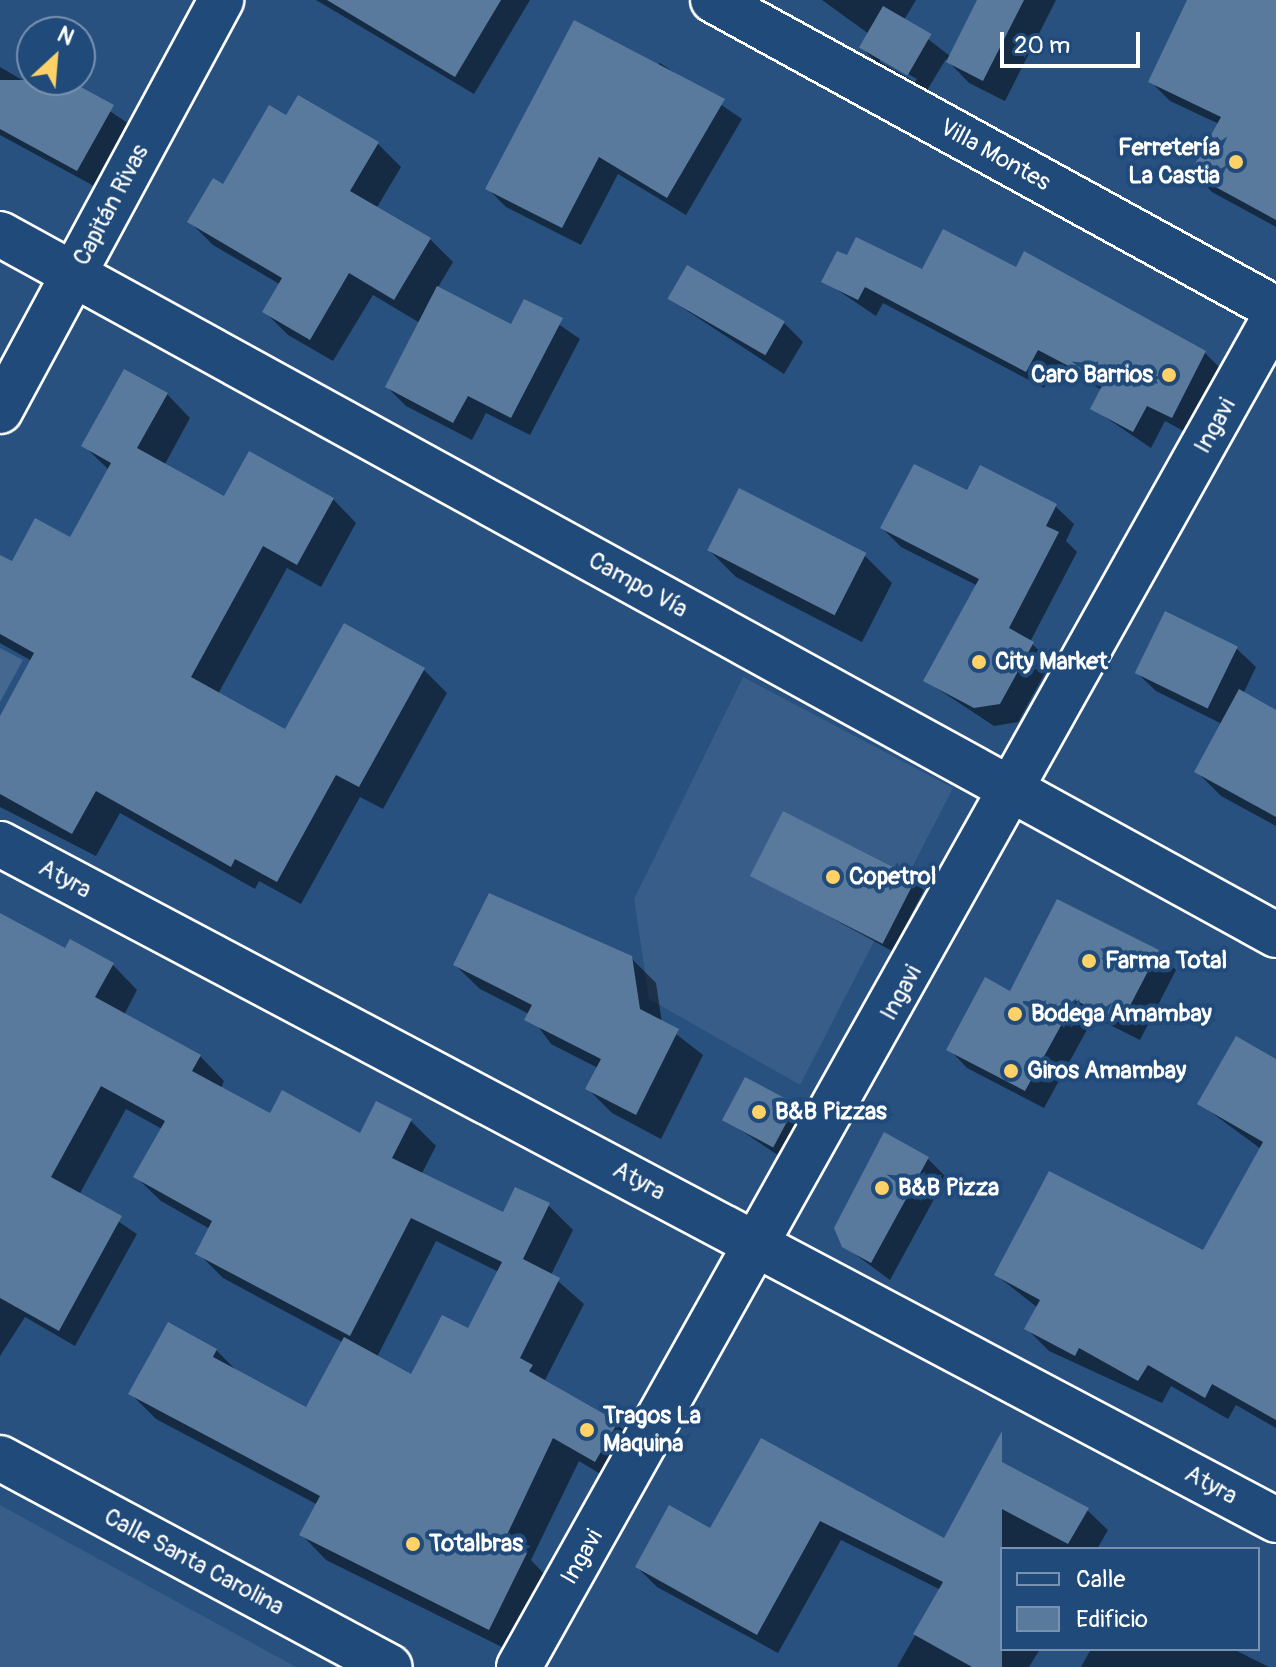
<!DOCTYPE html>
<meta charset="utf-8">
<style>
body{margin:0}
#map{position:relative;width:1276px;height:1667px;overflow:hidden;background:#28517f;font-family:Pangolin,sans-serif}
div>[style]{position:absolute}
.built>*{inset:0;background:#375d88}
.green>*{inset:0;background:#446890}
.shadow>*{inset:0;background:#0007}
.building>*{inset:0;background:#5a7a9d;transform-origin:0 0}
.roads{filter:drop-shadow(2px 0 #fff) drop-shadow(-2px 0 #fff) drop-shadow(0 2px #fff) drop-shadow(0 -2px #fff)}
.street>*{height:44px;margin:-22px;padding:0 22px;transform-origin:22px;border-radius:22px;background:#1f4a7a}
.secondary>*{height:44px;margin:-22px;padding:0 22px;transform-origin:22px;border-radius:22px;background:#1f4a7a}
.dots>*{width:22px;height:22px;translate:-50% -50%;box-sizing:border-box;border:4px solid #1f4a7a;border-radius:50%}
span{translate:-50% -50%;white-space:nowrap;text-align:center;line-height:1.15;-webkit-text-stroke:8px #1f4a7a;paint-order:stroke}
.poi-label{font-size:24px;color:#fff;font-weight:700}
.right{translate:-100% -50%;text-align:right}
.left{translate:0 -50%;text-align:left}
.street-label{font-size:24px;color:#fff}
.legend{position:absolute;left:1000px;top:1547px;width:260px;height:104px;box-sizing:border-box;background:#1f4a7a;border:2px solid #7992af;margin:0;padding:10px 14px;list-style:none;font-size:24px;color:#fff}
.legend li{display:flex;align-items:center;gap:16px;height:40px}
.legend b{width:40px;border:2px solid #7992af}
.north{position:absolute;left:16px;top:16px;width:80px;height:80px;box-sizing:border-box;background:#1f4a7a;border:2px solid #7992af;border-radius:50%;rotate:26deg;font-size:22px;font-weight:700;line-height:32px;text-align:center;color:#fff}
.north::after{content:'';display:block;margin:auto;width:28px;height:36px;background:#ffd166;clip-path:polygon(50% 0,100% 100%,50% 72%,0 100%)}
.scale{position:absolute;left:1000px;top:32px;width:140px;height:36px;box-sizing:border-box;border:4px solid #fff;border-top:0;padding-left:10px;font-size:24px;line-height:28px;white-space:nowrap;color:#fff;-webkit-text-stroke:6px #1f4a7a;paint-order:stroke}
</style>
<div id="map">
<div class="built">
<div style="clip-path:polygon(743px 677px,953px 788px,800px 1085px,649px 999px,634px 899px)"></div>
<div style="clip-path:polygon(0 1505px,296px 1667px,0 1667px)"></div>
</div>
<div class="green">
<div style="clip-path:polygon(0 648px,23px 660px,0 702px)"></div>
</div>
<div class="shadow">
<div style="clip-path:polygon(316px 0,530px 0,474px 94px)"></div>
<div style="clip-path:polygon(evenodd,822px 0,916px 0,904px 20px,951px 57px,979px 0,1056px 0,1005px 101px,969px 83px,946px 59px,926px 92px,880px 66px,861px 47px,869px 34px,822px 0,880px 58px,917px 79px,915px 82px,880px 62px,880px 58px)"></div>
<div style="clip-path:polygon(1191px 0,1276px 0,1276px 227px,1212px 192px,1193px 172px,1219px 124px,1170px 101px,1150px 81px)"></div>
<div style="clip-path:polygon(660px 63px,742px 119px,686px 215px,618px 174px,581px 245px,506px 207px,488px 189px)"></div>
<div style="clip-path:polygon(0 67px,29px 84px,64px 80px,129px 124px,94px 186px,0 135px)"></div>
<div style="clip-path:polygon(286px 118px,378px 144px,401px 167px,376px 209px,430px 239px,453px 262px,437px 289px,512px 327px,525px 301px,580px 339px,530px 435px,486px 413px,472px 440px,406px 406px,387px 387px,420px 323px,373px 295px,333px 361px,288px 335px,265px 312px,281px 285px,213px 245px,190px 222px)"></div>
<div style="clip-path:polygon(1025px 254px,1205px 353px,1222px 370px,1189px 434px,1165px 421px,1151px 448px,1093px 409px,1102px 390px,1056px 365px,1044px 388px,883px 303px,876px 316px,824px 281px,1017px 270px)"></div>
<div style="clip-path:polygon(669px 299px,784px 323px,803px 342px,784px 374px)"></div>
<div style="clip-path:polygon(167px 394px,190px 418px,165px 464px,225px 499px,333px 499px,356px 523px,321px 587px,287px 568px,218px 694px,286px 732px,424px 670px,447px 693px,383px 809px,360px 797px,301px 904px,259px 881px,255px 889px,120px 813px,96px 856px,0 807px,0 719px,32px 661px,0 643px,0 562px,13px 564px,71px 539px,109px 470px,84px 446px)"></div>
<div style="clip-path:polygon(968px 493px,1055px 506px,1074px 524px,1066px 541px,1077px 552px,1030px 642px,1051px 662px,1018px 722px,994px 726px,926px 681px,978px 586px,901px 547px,882px 528px)"></div>
<div style="clip-path:polygon(709px 550px,865px 556px,892px 583px,862px 642px,736px 577px)"></div>
<div style="clip-path:polygon(1237px 649px,1256px 667px,1243px 694px,1276px 712px,1276px 826px,1221px 796px,1196px 771px,1222px 724px,1156px 691px,1137px 673px)"></div>
<div style="clip-path:polygon(753px 875px,915px 881px,924px 890px,892px 951px)"></div>
<div style="clip-path:polygon(evenodd,0 915px,66px 951px,113px 965px,137px 990px,124px 1015px,200px 1056px,224px 1081px,221px 1088px,271px 1115px,361px 1135px,411px 1121px,436px 1146px,421px 1175px,504px 1215px,548px 1205px,573px 1230px,551px 1275px,584px 1304px,545px 1380px,617px 1424px,642px 1448px,620px 1486px,579px 1461px,531px 1560px,550px 1580px,514px 1653px,326px 1560px,302px 1535px,318px 1505px,156px 1419px,131px 1394px,216px 1350px,239px 1373px,307px 1410px,344px 1343px,223px 1278px,198px 1253px,210px 1229px,161px 1201px,136px 1177px,162px 1129px,126px 1109px,79px 1195px,137px 1234px,75px 1346px,25px 1317px,0 1356px,0 915px,436px 1241px,499px 1272px,469px 1331px,412px 1377px,377px 1357px,436px 1241px)"></div>
<div style="clip-path:polygon(1157px 952px,1176px 970px,1140px 1040px,1094px 1017px,1044px 1108px,967px 1068px,949px 1049px,1011px 994px)"></div>
<div style="clip-path:polygon(631px 958px,656px 983px,662px 1023px,703px 1055px,661px 1139px,612px 1113px,588px 1089px,598px 1068px,551px 1044px,529px 1014px,480px 989px,455px 965px)"></div>
<div style="clip-path:polygon(1276px 1061px,1276px 1428px,1236px 1405px,1228px 1419px,1171px 1386px,1162px 1403px,1049px 1351px,1026px 1328px,1038px 1308px,996px 1275px,1204px 1252px,1261px 1149px,1200px 1104px)"></div>
<div style="clip-path:polygon(794px 1105px,813px 1124px,791px 1164px,724px 1119px)"></div>
<div style="clip-path:polygon(927px 1158px,946px 1177px,890px 1280px,844px 1246px)"></div>
<div style="clip-path:polygon(762px 1440px,944px 1541px,990px 1458px,1087px 1510px,1108px 1530px,1097px 1549px,1002px 1549px,1002px 1649px,1040px 1649px,1029px 1667px,897px 1667px,941px 1590px,841px 1540px,778px 1653px,657px 1587px,637px 1567px,711px 1531px)"></div>
<div style="clip-path:polygon(1091px 1649px,1233px 1649px,1269px 1667px,1081px 1667px)"></div>
</div>
<div class="building">
<div style="clip-path:polygon(327px 0,501px 0,455px 77px)"></div>
<div style="clip-path:polygon(977px 0,1024px 0,983px 81px,946px 62px)"></div>
<div style="clip-path:polygon(1187px 0,1276px 0,1276px 220px,1190px 173px,1221px 117px,1148px 82px)"></div>
<div style="left:883px;top:6px;width:56px;height:48px;rotate:30deg"></div>
<div style="clip-path:polygon(574px 20px,725px 99px,667px 198px,599px 157px,562px 228px,485px 189px)"></div>
<div style="clip-path:polygon(0 80px,68px 80px,114px 105px,77px 171px,0 129px)"></div>
<div style="clip-path:polygon(298px 95px,379px 142px,350px 191px,431px 238px,394px 300px,349px 273px,310px 340px,262px 312px,282px 278px,187px 222px,213px 178px,223px 184px,269px 105px,286px 115px)"></div>
<div style="clip-path:polygon(943px 229px,1016px 267px,1024px 251px,1206px 351px,1172px 418px,1147px 406px,1133px 432px,1090px 409px,1103px 384px,1038px 350px,1026px 372px,865px 287px,858px 300px,821px 282px,837px 251px,847px 255px,856px 237px,922px 269px)"></div>
<div style="left:687px;top:265px;width:113px;height:39px;rotate:30deg"></div>
<div style="clip-path:polygon(437px 286px,511px 324px,524px 299px,563px 318px,511px 418px,468px 396px,453px 423px,385px 387px)"></div>
<div style="clip-path:polygon(124px 369px,168px 393px,137px 448px,224px 496px,249px 451px,334px 498px,297px 565px,263px 546px,191px 677px,285px 729px,344px 623px,425px 668px,359px 787px,336px 775px,277px 882px,235px 859px,231px 867px,96px 791px,72px 834px,0 794px,0 716px,34px 653px,0 634px,0 555px,12px 561px,35px 518px,70px 537px,111px 463px,81px 446px)"></div>
<div style="clip-path:polygon(914px 464px,967px 490px,980px 465px,1057px 504px,1046px 526px,1059px 532px,1009px 628px,1034px 642px,1000px 704px,974px 708px,923px 681px,979px 579px,880px 528px)"></div>
<div style="left:739px;top:488px;width:143px;height:70px;rotate:27deg"></div>
<div style="left:1165px;top:611px;width:81px;height:69px;rotate:26deg"></div>
<div style="clip-path:polygon(1239px 689px,1276px 710px,1276px 817px,1194px 772px)"></div>
<div style="left:783px;top:811px;width:149px;height:73px;rotate:27deg"></div>
<div style="clip-path:polygon(489px 893px,632px 956px,640px 1009px,679px 1029px,636px 1115px,585px 1089px,601px 1059px,524px 1020px,532px 1005px,453px 965px)"></div>
<div style="clip-path:polygon(1057px 899px,1159px 950px,1121px 1023px,1075px 1000px,1025px 1091px,946px 1050px,985px 977px,1010px 991px)"></div>
<div style="clip-path:polygon(0 913px,65px 948px,70px 939px,114px 963px,95px 997px,201px 1055px,192px 1071px,270px 1113px,282px 1090px,360px 1133px,376px 1101px,412px 1119px,392px 1158px,503px 1212px,515px 1187px,550px 1203px,523px 1259px,560px 1278px,520px 1358px,533px 1365px,529px 1371px,618px 1422px,595px 1462px,553px 1438px,504px 1541px,527px 1553px,489px 1630px,299px 1535px,320px 1496px,128px 1394px,168px 1322px,217px 1349px,213px 1357px,306px 1407px,344px 1337px,411px 1374px,442px 1315px,468px 1328px,502px 1262px,411px 1218px,350px 1336px,195px 1254px,212px 1221px,133px 1177px,165px 1121px,101px 1086px,51px 1177px,122px 1216px,59px 1331px,0 1298px)"></div>
<div style="clip-path:polygon(1236px 1036px,1276px 1059px,1276px 1420px,1212px 1384px,1205px 1398px,1148px 1365px,1138px 1381px,1079px 1348px,1075px 1356px,1024px 1329px,1040px 1300px,994px 1275px,1049px 1171px,1203px 1250px,1263px 1142px,1197px 1104px)"></div>
<div style="left:745px;top:1077px;width:58px;height:49px;rotate:28deg"></div>
<div style="clip-path:polygon(884px 1132px,929px 1157px,871px 1263px,842px 1247px,834px 1228px)"></div>
<div style="clip-path:polygon(1002px 1431px,1002px 1462px,1089px 1508px,1068px 1544px,1002px 1509px,1002px 1667px,972px 1667px,913px 1634px,943px 1582px,820px 1521px,757px 1635px,635px 1567px,669px 1505px,710px 1528px,761px 1438px,944px 1538px)"></div>
</div>
<div class="roads">
<div class="street">
<div style="left:713px;top:0;width:642px;rotate:28.76deg"></div>
<div style="left:0;top:234px;width:1456px;rotate:28.78deg"></div>
<div style="left:0;top:411px;width:467px;rotate:-61.7deg"></div>
<div style="left:0;top:844px;width:1444px;rotate:27.91deg"></div>
<div style="left:0;top:1458px;width:442px;rotate:28.2deg"></div>
</div>
<div class="secondary">
<div style="left:519px;top:1667px;width:1550px;rotate:-60.76deg"></div>
</div>
</div>
<div class="dots">
<div style="left:1236px;top:162px;background:#ffd166"></div>
<div style="left:1169px;top:375px;background:#ffd166"></div>
<div style="left:979px;top:662px;background:#ffd166"></div>
<div style="left:833px;top:877px;background:#ffd166"></div>
<div style="left:1089px;top:961px;background:#ffd166"></div>
<div style="left:1015px;top:1014px;background:#ffd166"></div>
<div style="left:1011px;top:1071px;background:#ffd166"></div>
<div style="left:759px;top:1112px;background:#ffd166"></div>
<div style="left:882px;top:1188px;background:#ffd166"></div>
<div style="left:587px;top:1430px;background:#ffd166"></div>
<div style="left:413px;top:1544px;background:#ffd166"></div>
</div>
<div class="poi-label">
<span class="right" style="left:1220px;top:162px">Ferretería<br>La Castia</span>
<span class="right" style="left:1153px;top:375px">Caro Barrios</span>
<span class="left" style="left:995px;top:662px">City Market</span>
<span class="left" style="left:849px;top:877px">Copetrol</span>
<span class="left" style="left:1105px;top:961px">Farma Total</span>
<span class="left" style="left:1031px;top:1014px">Bodega Amambay</span>
<span class="left" style="left:1027px;top:1071px">Giros Amambay</span>
<span class="left" style="left:775px;top:1112px">B&amp;B Pizzas</span>
<span class="left" style="left:898px;top:1188px">B&amp;B Pizza</span>
<span class="left" style="left:603px;top:1430px">Tragos La<br>Maquina</span>
<span class="left" style="left:429px;top:1544px">Totalbras</span>
</div>
<div class="street-label">
<span style="left:995px;top:155px;rotate:29deg">Villa Montes</span>
<span style="left:111px;top:205px;rotate:-62deg">Capitán Rivas</span>
<span style="left:1215px;top:426px;rotate:-61deg">Ingavi</span>
<span style="left:638px;top:585px;rotate:29deg">Campo Vía</span>
<span style="left:65px;top:879px;rotate:28deg">Atyra</span>
<span style="left:901px;top:993px;rotate:-61deg">Ingavi</span>
<span style="left:639px;top:1181px;rotate:28deg">Atyra</span>
<span style="left:1211px;top:1485px;rotate:28deg">Atyra</span>
<span style="left:582px;top:1557px;rotate:-60deg">Ingavi</span>
<span style="left:194px;top:1562px;rotate:28deg">Calle Santa Carolina</span>
</div>
<ul class="legend">
<li><b style="height:10px;background:#1f4a7a"></b>Calle</li>
<li><b style="height:22px;background:#5a7a9d"></b>Edificio</li>
</ul>
<div class="north">N</div>
<div class="scale">20 m</div>
</div>
